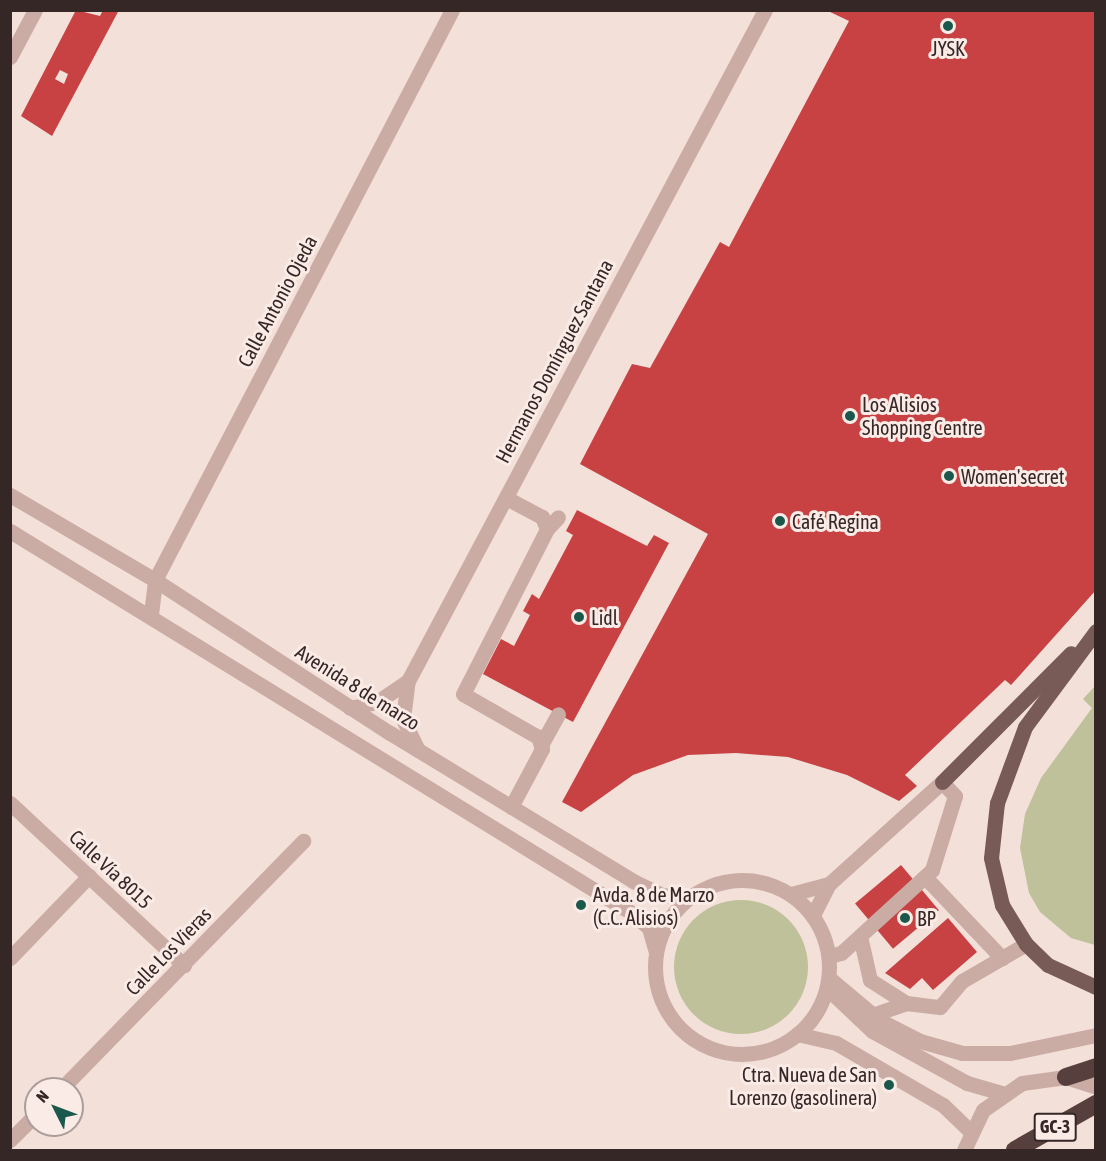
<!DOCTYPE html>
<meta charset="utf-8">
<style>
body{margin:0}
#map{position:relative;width:1106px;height:1161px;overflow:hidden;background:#f2e0d9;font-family:"Asap Condensed",sans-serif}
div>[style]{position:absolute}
.green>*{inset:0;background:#bec199}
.round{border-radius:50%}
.building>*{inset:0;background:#c84143;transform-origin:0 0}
.minor>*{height:15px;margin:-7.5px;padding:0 7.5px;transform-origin:7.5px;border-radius:7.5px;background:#caaca5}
.minor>.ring{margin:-7.5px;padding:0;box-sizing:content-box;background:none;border:15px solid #caaca5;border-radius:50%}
.major>*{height:15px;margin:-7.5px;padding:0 7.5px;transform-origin:7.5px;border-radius:7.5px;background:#785a57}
.highway>*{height:18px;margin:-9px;padding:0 9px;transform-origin:9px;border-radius:9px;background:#573f3d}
.dots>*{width:16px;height:16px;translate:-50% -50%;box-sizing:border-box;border:3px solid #faebe6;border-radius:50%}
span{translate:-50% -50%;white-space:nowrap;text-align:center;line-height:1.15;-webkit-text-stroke:6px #faebe6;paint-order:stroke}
.shield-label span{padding:2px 4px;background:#faebe6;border:2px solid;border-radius:4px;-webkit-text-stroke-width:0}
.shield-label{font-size:18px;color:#362727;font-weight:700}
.poi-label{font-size:20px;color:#362727}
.left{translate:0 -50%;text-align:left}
.right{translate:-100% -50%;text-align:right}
.street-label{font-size:20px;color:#362727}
.frame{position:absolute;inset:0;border:12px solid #362727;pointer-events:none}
.north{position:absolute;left:24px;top:1077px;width:60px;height:60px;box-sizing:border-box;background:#faebe6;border:2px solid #ac9d9a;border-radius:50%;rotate:312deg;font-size:16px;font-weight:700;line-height:24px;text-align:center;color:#362727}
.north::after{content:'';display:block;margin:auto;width:21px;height:27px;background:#1b584c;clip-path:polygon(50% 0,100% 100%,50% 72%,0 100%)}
</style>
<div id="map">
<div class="green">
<div style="clip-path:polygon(1095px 686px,1095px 945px,1071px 938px,1040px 912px,1029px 893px,1020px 848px,1025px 814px,1041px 778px,1092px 708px,1083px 699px)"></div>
<div class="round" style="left:674px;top:900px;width:134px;height:134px"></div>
</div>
<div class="building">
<div style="clip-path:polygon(evenodd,76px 10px,100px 16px,103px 10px,119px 10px,52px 136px,21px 116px,76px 10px,60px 70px,68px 74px,64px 84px,55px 79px,60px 70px)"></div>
<div style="clip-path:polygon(826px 10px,1096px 10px,1096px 590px,1011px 685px,1005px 680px,905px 775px,917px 786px,899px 801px,847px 775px,788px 757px,736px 753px,688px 755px,633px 775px,581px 812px,562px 802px,708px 534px,580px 464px,632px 364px,650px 368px,720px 242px,729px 247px,849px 21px)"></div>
<div style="clip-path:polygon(577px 510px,647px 546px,654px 535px,669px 543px,573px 722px,483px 674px,501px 639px,514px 646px,530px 615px,523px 611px,532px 594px,539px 599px,573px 535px,566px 531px)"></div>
<div style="left:901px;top:865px;width:59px;height:60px;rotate:50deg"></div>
<div style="clip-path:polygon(948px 918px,977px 952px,933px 990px,922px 978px,910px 989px,885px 973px)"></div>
</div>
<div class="minor">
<div style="left:10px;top:57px;width:53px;rotate:-62deg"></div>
<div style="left:10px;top:495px;width:168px;rotate:30.4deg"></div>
<div style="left:155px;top:580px;width:280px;rotate:33.1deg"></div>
<div style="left:390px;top:733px;width:285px;rotate:31.3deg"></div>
<div style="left:633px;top:881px;width:32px;rotate:26deg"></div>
<div style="left:662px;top:895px;width:27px;rotate:4deg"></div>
<div style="left:506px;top:498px;width:41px;rotate:27.8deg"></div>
<div style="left:542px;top:517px;width:13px;rotate:67deg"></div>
<div style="left:10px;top:531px;width:730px;rotate:31.56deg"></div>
<div style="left:632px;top:913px;width:23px;rotate:41deg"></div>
<div style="left:649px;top:928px;width:25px;rotate:74deg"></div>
<div style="left:151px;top:614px;width:34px;rotate:-83deg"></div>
<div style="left:155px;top:580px;width:643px;rotate:-62.48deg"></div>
<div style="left:350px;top:708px;width:28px;rotate:-13deg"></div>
<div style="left:377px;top:702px;width:37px;rotate:-34deg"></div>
<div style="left:541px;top:745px;width:35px;rotate:-61deg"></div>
<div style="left:418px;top:750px;width:34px;rotate:-116deg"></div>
<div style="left:403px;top:719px;width:38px;rotate:-83deg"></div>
<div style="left:408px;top:681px;width:760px;rotate:-61.99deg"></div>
<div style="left:10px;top:803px;width:238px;rotate:43deg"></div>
<div style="left:511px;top:807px;width:66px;rotate:-61.9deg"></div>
<div style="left:542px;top:749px;width:13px;rotate:-108deg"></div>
<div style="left:538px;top:737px;width:86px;rotate:-150.2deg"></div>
<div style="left:463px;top:694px;width:185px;rotate:-63deg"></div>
<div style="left:547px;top:529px;width:16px;rotate:-47deg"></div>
<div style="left:925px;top:877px;width:112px;rotate:46.5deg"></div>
<div class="ring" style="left:655px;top:880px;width:159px;height:159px"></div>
<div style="left:791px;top:894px;width:39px;rotate:-15deg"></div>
<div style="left:813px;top:915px;width:35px;rotate:-63deg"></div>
<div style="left:829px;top:884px;width:152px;rotate:-42.1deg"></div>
<div style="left:942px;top:782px;width:19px;rotate:47deg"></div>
<div style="left:955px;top:796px;width:77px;rotate:107.3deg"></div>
<div style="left:932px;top:870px;width:123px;rotate:137.6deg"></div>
<div style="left:841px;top:953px;width:12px;rotate:166deg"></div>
<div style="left:860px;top:936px;width:45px;rotate:77.2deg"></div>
<div style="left:870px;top:980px;width:43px;rotate:32.6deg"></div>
<div style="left:906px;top:1003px;width:34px;rotate:7deg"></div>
<div style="left:940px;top:1007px;width:34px;rotate:-50deg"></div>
<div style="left:962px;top:981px;width:74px;rotate:-30deg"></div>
<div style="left:10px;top:958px;width:114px;rotate:-46.1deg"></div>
<div style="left:829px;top:978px;width:65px;rotate:40deg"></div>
<div style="left:879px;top:1020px;width:46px;rotate:27.1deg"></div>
<div style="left:920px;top:1041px;width:44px;rotate:15.9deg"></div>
<div style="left:962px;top:1053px;width:48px"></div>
<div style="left:1010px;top:1053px;width:88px;rotate:-11.8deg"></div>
<div style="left:829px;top:990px;width:59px;rotate:43.6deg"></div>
<div style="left:872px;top:1031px;width:108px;rotate:28.7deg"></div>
<div style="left:967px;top:1083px;width:36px;rotate:16deg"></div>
<div style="left:872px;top:1015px;width:36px;rotate:-19deg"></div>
<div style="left:797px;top:1034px;width:40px;rotate:13deg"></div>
<div style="left:836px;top:1043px;width:124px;rotate:30.1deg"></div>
<div style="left:943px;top:1105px;width:37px;rotate:44deg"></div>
<div style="left:61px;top:1089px;width:347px;rotate:-45.7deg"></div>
<div style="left:10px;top:1140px;width:37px;rotate:-45deg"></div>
<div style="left:964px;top:1150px;width:44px;rotate:-64.6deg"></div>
<div style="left:983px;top:1110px;width:47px;rotate:-34.7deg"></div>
<div style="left:1022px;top:1083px;width:44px;rotate:-7.8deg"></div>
<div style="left:1066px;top:1077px;width:32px;rotate:18deg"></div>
</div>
<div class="major">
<div style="left:1096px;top:631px;width:119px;rotate:126.5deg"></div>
<div style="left:1025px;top:727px;width:81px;rotate:110.2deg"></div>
<div style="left:997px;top:803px;width:55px;rotate:96.2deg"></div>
<div style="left:991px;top:858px;width:48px;rotate:76.8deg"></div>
<div style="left:1002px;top:905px;width:46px;rotate:58.4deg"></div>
<div style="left:1026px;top:944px;width:30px;rotate:44deg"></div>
<div style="left:1048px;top:965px;width:53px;rotate:24.6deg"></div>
<div style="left:942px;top:782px;width:182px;rotate:-45deg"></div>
</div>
<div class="highway">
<div style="left:1066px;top:1077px;width:32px;rotate:-18deg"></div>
<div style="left:1015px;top:1150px;width:93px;rotate:-29.6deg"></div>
</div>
<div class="dots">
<div style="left:948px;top:26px;background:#1b584c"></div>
<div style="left:850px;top:416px;background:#1b584c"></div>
<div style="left:949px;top:476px;background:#1b584c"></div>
<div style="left:780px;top:521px;background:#1b584c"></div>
<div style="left:579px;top:617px;background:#1b584c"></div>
<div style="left:581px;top:905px;background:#1b584c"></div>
<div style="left:905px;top:918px;background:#1b584c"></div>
<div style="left:889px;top:1085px;background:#1b584c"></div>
</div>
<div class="shield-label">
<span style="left:1055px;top:1127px">GC-3</span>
</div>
<div class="poi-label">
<span style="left:948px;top:48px">JYSK</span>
<span class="left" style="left:862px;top:416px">Los Alisios<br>Shopping Centre</span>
<span class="left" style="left:961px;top:476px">Women'secret</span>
<span class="left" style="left:792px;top:521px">Café Regina</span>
<span class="left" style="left:591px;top:617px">Lidl</span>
<span class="left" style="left:593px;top:906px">Avda. 8 de Marzo<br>(C.C. Alisios)</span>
<span class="left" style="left:917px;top:918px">BP</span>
<span class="right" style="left:877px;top:1086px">Ctra. Nueva de San<br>Lorenzo (gasolinera)</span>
</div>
<div class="street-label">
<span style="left:277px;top:301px;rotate:-62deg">Calle Antonio Ojeda</span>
<span style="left:554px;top:361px;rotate:-62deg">Hermanos Domínguez Santana</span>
<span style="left:358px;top:687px;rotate:32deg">Avenida 8 de marzo</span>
<span style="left:111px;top:869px;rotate:43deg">Calle Vía 8015</span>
<span style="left:168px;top:951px;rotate:-46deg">Calle Los Vieras</span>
</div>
<div class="frame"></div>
<div class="north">N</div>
</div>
